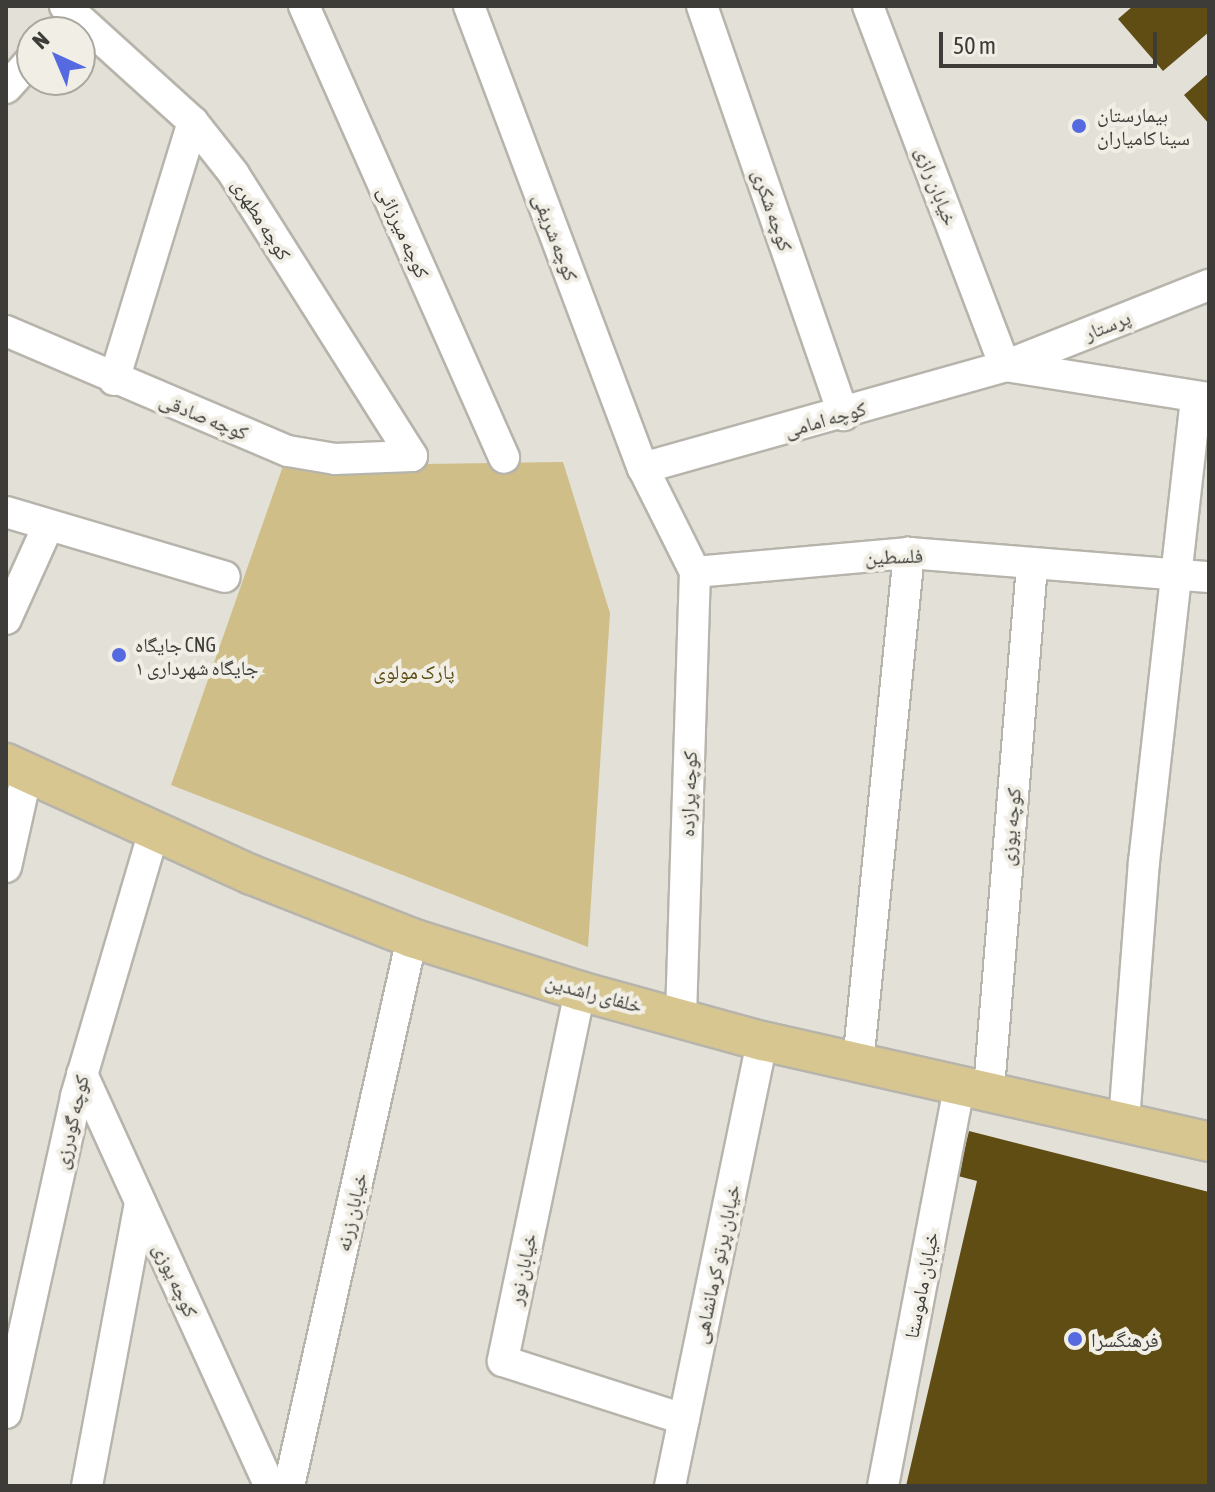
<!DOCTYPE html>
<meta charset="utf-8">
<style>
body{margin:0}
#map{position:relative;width:1215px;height:1492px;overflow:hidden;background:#e3e0d8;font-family:"Asap Condensed","Noto Naskh Arabic",sans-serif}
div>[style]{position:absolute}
.green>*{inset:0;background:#cfbe87}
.building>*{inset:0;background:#5f4d13}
.roads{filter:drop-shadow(2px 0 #b7b4ac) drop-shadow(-2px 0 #b7b4ac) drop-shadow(0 2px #b7b4ac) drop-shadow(0 -2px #b7b4ac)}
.minor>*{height:30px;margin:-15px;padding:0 15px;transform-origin:15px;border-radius:15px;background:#fff}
.major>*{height:38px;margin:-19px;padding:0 19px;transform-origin:19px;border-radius:19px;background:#d7c690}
.dots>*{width:22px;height:22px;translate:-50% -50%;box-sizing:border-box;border:4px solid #f0eee5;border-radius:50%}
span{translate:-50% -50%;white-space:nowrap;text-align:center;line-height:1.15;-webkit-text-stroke:8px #f0eee5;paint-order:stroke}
.poi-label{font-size:20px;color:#3d3c39}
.left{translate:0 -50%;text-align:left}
.street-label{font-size:20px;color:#3d3c39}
.park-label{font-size:20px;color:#59480e}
.frame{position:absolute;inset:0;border:8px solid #3d3c39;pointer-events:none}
.north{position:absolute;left:16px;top:16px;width:80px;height:80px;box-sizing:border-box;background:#f0eee5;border:2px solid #a8a7a0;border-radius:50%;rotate:316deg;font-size:22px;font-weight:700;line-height:32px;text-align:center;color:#3d3c39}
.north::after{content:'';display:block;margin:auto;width:28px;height:36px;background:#556ae0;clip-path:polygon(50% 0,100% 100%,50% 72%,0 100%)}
.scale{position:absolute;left:939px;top:32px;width:218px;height:36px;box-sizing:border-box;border:4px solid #3d3c39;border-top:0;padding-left:10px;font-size:24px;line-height:28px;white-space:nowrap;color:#3d3c39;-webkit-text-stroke:6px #f0eee5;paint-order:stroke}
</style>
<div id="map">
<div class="green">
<div style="clip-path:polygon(563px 462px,610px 613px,588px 947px,171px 785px,283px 466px)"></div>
</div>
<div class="building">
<div style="clip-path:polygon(1133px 6px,1209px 6px,1209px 32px,1163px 71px,1118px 19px)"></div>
<div style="clip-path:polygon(1209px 73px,1209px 124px,1184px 95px)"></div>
<div style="clip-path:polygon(969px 1131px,1209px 1192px,1209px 1486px,906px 1486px,977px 1181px,958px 1176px)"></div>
</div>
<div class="roads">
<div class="minor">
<div style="left:304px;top:6px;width:494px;rotate:66.1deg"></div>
<div style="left:469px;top:6px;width:494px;rotate:69.4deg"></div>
<div style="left:643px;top:468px;width:116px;rotate:63.4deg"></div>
<div style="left:695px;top:572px;width:215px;rotate:-5.1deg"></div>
<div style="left:909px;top:553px;width:301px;rotate:4.6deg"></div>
<div style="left:702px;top:6px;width:433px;rotate:70.9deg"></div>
<div style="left:868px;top:6px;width:385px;rotate:69.2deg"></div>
<div style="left:6px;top:88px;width:39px;rotate:-48deg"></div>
<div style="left:6px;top:331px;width:306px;rotate:23.1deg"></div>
<div style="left:288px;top:451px;width:48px;rotate:9.7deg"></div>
<div style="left:335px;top:459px;width:77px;rotate:-2.2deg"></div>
<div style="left:412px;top:456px;width:333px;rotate:-122.3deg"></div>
<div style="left:234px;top:174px;width:66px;rotate:-128.3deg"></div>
<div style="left:193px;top:122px;width:173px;rotate:-137.8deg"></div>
<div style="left:1006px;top:366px;width:206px;rotate:9deg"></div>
<div style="left:114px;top:380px;width:270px;rotate:-73deg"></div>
<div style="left:643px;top:468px;width:376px;rotate:-15.7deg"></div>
<div style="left:1005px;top:366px;width:219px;rotate:-21.7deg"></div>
<div style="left:6px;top:512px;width:228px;rotate:16.5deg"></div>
<div style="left:6px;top:619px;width:100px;rotate:-65.7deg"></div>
<div style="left:6px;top:867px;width:96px;rotate:-77.4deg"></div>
<div style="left:580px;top:991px;width:378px;rotate:101.8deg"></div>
<div style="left:503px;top:1361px;width:190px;rotate:17.8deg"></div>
<div style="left:681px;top:1016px;width:444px;rotate:-88.2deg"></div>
<div style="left:858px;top:1063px;width:513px;rotate:-84.29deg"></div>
<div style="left:82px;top:1074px;width:453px;rotate:65.5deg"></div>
<div style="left:989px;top:1088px;width:525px;rotate:-85.3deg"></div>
<div style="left:1124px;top:1121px;width:260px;rotate:-85.6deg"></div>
<div style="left:1144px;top:862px;width:468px;rotate:-83.6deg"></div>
<div style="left:6px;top:1413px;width:325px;rotate:-77.5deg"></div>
<div style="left:76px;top:1096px;width:273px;rotate:-73.6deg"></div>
<div style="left:87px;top:1486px;width:289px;rotate:-79.4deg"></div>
<div style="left:289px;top:1486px;width:562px;rotate:-77.35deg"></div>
<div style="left:670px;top:1486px;width:454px;rotate:-78.3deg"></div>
<div style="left:883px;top:1486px;width:409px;rotate:-79.2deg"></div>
</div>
<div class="major">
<div style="left:6px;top:763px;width:270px;rotate:24.5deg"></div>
<div style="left:252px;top:875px;width:172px;rotate:21.5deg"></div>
<div style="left:412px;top:938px;width:176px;rotate:17.5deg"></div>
<div style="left:580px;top:991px;width:189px;rotate:15.4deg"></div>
<div style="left:762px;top:1041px;width:458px;rotate:12.7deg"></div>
</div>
</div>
<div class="dots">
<div style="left:1079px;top:126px;background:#556ae0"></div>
<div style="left:119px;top:655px;background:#556ae0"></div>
<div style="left:1075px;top:1339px;background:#556ae0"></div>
</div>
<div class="poi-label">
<span class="left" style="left:1097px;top:126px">بیمارستان<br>سینا کامیاران</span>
<span class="left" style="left:135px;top:656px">جایگاه CNG<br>جایگاه شهرداری ۱</span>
<span class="left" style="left:1091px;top:1339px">فرهنگسرا</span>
</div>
<div class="street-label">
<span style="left:937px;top:186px;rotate:69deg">خیابان رازی</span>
<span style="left:773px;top:210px;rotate:71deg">کوچه شکری</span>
<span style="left:262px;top:219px;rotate:58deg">کوچه مطهری</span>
<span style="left:404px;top:232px;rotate:66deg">کوچه میرزائی</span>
<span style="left:556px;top:237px;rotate:69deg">کوچه شریفی</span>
<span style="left:1107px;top:325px;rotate:-22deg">پرستار</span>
<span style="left:204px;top:416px;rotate:22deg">کوچه صادقی</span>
<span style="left:825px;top:419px;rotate:-16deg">کوچه امامی</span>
<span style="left:894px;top:556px;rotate:-2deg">فلسطین</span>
<span style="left:688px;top:794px;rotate:-88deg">کوچه پرازده</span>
<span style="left:1010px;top:827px;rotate:-85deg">کوچه یوزی</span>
<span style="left:594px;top:993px;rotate:15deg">خلفای راشدین</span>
<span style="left:71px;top:1122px;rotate:-77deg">کوچه گودرزی</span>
<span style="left:351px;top:1212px;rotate:-77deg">خیابان زرنه</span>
<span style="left:716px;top:1264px;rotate:-78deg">خیابان پرتو کرمانشاهی</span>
<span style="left:522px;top:1269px;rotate:-78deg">خیابان نور</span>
<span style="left:176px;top:1280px;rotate:65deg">کوچه یوزی</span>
<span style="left:921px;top:1285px;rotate:-79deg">خیابان ماموستا</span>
</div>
<div class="park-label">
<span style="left:414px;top:671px">پارک مولوی</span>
</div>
<div class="frame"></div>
<div class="north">N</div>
<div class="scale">50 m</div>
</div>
